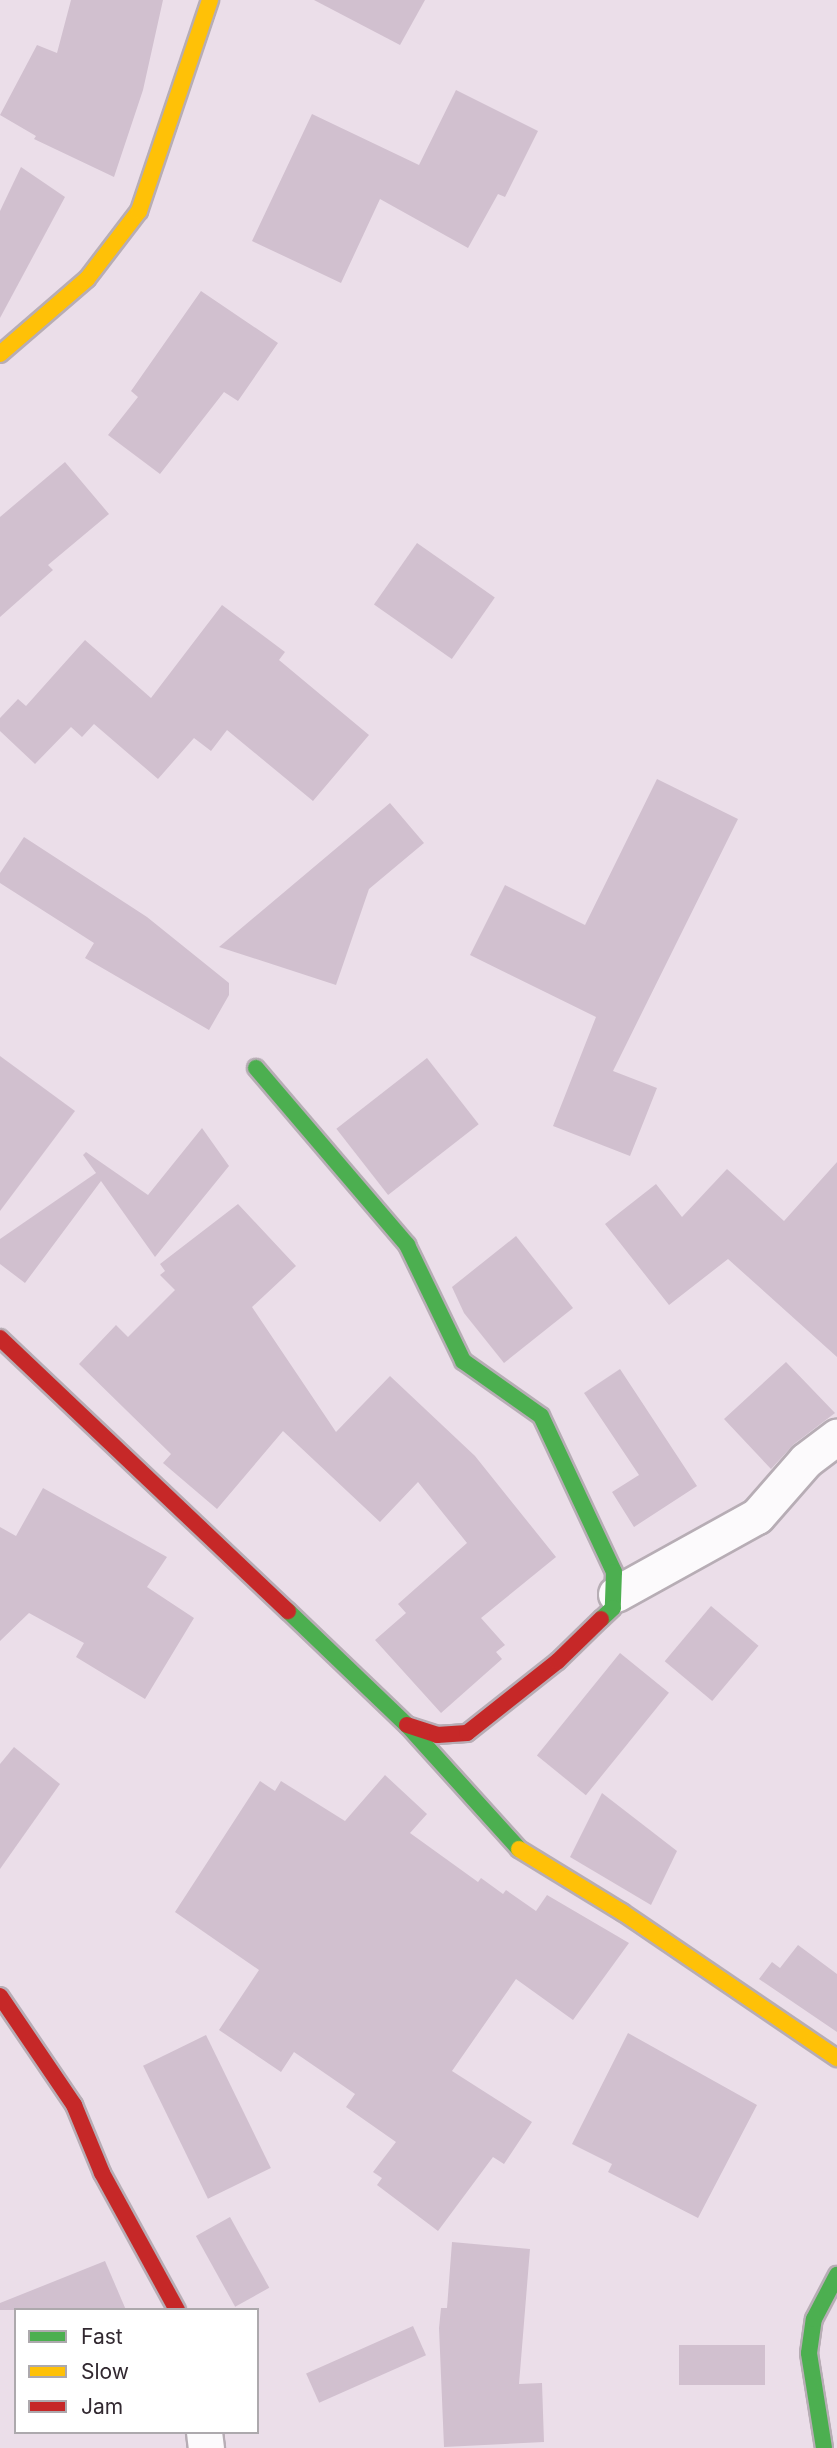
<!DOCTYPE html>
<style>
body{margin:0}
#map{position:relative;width:837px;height:2448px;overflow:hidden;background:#ebdee9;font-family:Inter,sans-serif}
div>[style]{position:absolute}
.building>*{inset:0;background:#d1c0cf;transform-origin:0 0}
.roads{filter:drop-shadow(2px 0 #b7adb5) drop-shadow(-2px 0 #b7adb5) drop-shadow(0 2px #b7adb5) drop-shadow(0 -2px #b7adb5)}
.street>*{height:35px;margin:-17.5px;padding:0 17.5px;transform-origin:17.5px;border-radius:17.5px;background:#fcfafc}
.fast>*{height:16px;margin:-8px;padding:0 8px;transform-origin:8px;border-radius:8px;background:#4caf50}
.slow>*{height:16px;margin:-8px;padding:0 8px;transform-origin:8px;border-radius:8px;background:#ffc107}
.jam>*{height:16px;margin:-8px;padding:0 8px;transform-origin:8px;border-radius:8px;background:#c62828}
span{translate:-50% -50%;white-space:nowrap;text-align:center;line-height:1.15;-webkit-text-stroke:5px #fff;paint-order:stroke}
.legend{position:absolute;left:14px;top:2308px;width:245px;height:126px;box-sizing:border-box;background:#fff;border:2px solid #ada9ad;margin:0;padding:9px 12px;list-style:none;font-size:21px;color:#322931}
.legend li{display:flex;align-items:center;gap:14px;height:35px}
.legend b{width:35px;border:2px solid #ada9ad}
</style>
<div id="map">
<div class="building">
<div style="clip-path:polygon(71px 0,163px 0,143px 90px,114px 177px,34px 139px,36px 136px,0 115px,37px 45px,57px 53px)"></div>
<div style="clip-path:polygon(314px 0,425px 0,400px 45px)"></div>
<div style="clip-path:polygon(456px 90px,538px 131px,505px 197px,498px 194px,468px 248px,380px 199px,341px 283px,252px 241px,312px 114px,419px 165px)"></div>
<div style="clip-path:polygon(21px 167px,65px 197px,0 318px,0 211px)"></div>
<div style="clip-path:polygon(201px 291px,278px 343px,238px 401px,224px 392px,160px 474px,108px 435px,138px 397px,131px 391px)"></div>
<div style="clip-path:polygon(65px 462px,109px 514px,48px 565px,53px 570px,0 617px,0 517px)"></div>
<div style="left:417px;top:543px;width:95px;height:75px;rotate:35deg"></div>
<div style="clip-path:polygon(222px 605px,285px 652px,279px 660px,369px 735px,313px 801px,227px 730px,211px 751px,194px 738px,158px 779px,94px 724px,82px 737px,71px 727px,35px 764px,0 731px,0 718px,18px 699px,26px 706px,85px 640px,151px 698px)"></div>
<div style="clip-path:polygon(657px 779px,738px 819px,613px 1071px,657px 1088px,630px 1156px,553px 1126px,596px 1017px,470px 955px,505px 885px,585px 925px)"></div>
<div style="clip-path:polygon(390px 803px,424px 843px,369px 889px,336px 985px,219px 947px)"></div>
<div style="clip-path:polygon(24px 837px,147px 917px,229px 983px,229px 995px,209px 1030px,85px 958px,94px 943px,0 883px,0 873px)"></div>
<div style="clip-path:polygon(0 1056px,75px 1111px,0 1211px)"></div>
<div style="left:427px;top:1058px;width:84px;height:115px;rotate:52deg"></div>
<div style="clip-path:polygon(202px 1128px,229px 1166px,155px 1257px,101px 1181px,25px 1283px,0 1264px,0 1239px,96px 1173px,83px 1155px,86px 1152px,148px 1195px)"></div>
<div style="clip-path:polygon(837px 1162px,837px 1357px,728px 1259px,669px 1305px,605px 1224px,656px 1184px,682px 1217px,727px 1169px,784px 1221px)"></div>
<div style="clip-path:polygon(238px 1204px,296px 1266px,252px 1307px,336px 1432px,390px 1376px,475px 1456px,556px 1557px,481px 1618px,505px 1645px,496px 1652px,502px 1659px,441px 1713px,375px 1640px,406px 1613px,398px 1604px,467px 1543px,418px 1482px,380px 1522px,283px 1431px,217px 1509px,163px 1463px,171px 1454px,79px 1364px,116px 1325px,128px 1337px,175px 1290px,160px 1275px,165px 1271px,160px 1264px)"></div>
<div style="clip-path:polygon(516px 1236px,573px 1308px,504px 1363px,464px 1313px,452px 1287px)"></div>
<div style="clip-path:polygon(786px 1362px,835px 1413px,794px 1444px,771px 1469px,724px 1419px)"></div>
<div style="clip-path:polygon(620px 1369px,697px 1486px,634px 1527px,612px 1492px,639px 1475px,584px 1393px)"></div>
<div style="clip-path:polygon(43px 1488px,167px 1557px,147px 1587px,194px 1618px,145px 1699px,76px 1657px,84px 1643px,29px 1613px,0 1641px,0 1527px,16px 1536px)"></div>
<div style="left:711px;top:1606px;width:62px;height:72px;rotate:40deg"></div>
<div style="left:620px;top:1653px;width:63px;height:132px;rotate:39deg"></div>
<div style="clip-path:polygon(14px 1747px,60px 1784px,0 1869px,0 1764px)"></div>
<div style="clip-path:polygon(385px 1775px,427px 1814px,410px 1833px,478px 1882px,481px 1878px,503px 1894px,506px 1890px,536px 1911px,547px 1895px,629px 1943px,573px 2020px,516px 1979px,452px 2071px,532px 2122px,504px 2164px,493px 2157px,438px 2231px,377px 2185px,382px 2178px,373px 2172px,396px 2142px,346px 2107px,355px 2094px,294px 2052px,281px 2072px,219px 2030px,259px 1970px,175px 1912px,260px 1781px,275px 1791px,281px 1781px,345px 1821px)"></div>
<div style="clip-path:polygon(602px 1793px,677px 1851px,651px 1905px,570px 1857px)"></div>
<div style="clip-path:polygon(798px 1945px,837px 1974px,837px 2032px,759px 1979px,772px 1962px,780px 1968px)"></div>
<div style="clip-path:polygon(628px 2033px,757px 2105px,698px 2218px,608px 2172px,612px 2164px,572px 2144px)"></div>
<div style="left:206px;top:2035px;width:148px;height:70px;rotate:64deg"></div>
<div style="left:230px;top:2217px;width:81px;height:39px;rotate:61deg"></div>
<div style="clip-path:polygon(452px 2242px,530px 2249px,519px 2384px,542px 2383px,544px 2442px,444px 2447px,439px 2328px,441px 2308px,447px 2308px)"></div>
<div style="clip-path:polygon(105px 2261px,126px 2310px,0 2310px,0 2303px)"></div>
<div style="left:413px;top:2326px;width:32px;height:117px;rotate:66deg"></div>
<div style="left:679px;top:2345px;width:86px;height:40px"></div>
</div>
<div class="roads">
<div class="street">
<div style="left:616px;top:1594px;width:161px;rotate:-29deg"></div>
<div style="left:757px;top:1516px;width:74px;rotate:-48.8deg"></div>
<div style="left:806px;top:1460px;width:39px;rotate:-37deg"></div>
<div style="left:204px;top:2432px;width:16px;rotate:83deg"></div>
</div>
<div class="fast">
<div style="left:256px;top:1068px;width:233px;rotate:49.5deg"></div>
<div style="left:407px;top:1245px;width:129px;rotate:64.2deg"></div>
<div style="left:463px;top:1361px;width:95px;rotate:35.2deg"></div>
<div style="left:541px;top:1416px;width:172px;rotate:64.9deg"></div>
<div style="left:614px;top:1572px;width:36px;rotate:92deg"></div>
<div style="left:613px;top:1608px;width:16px;rotate:137deg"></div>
<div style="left:288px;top:1611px;width:165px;rotate:43.8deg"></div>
<div style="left:407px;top:1725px;width:167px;rotate:47.9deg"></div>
<div style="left:824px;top:2448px;width:96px;rotate:-99deg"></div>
<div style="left:809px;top:2353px;width:34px;rotate:-82deg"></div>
<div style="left:814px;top:2319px;width:50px;rotate:-62.4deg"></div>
</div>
<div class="slow">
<div style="left:0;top:354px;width:115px;rotate:-40.8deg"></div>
<div style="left:87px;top:279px;width:86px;rotate:-52.6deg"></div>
<div style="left:139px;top:211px;width:223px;rotate:-71.4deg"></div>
<div style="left:519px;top:1849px;width:121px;rotate:31.5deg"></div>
<div style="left:622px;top:1912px;width:260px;rotate:34.2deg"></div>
</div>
<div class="jam">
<div style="left:0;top:1338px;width:397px;rotate:43.5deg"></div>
<div style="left:407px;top:1725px;width:32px;rotate:18deg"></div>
<div style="left:437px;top:1735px;width:30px;rotate:-4deg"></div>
<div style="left:467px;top:1733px;width:116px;rotate:-38.4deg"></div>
<div style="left:558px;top:1661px;width:60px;rotate:-44.3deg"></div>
<div style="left:0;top:1996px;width:132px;rotate:55.8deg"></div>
<div style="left:74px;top:2105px;width:74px;rotate:67.6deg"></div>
<div style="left:102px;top:2173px;width:156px;rotate:61.3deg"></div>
</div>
</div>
<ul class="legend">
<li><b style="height:9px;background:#4caf50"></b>Fast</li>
<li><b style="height:9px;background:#ffc107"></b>Slow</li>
<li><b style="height:9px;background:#c62828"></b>Jam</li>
</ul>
</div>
